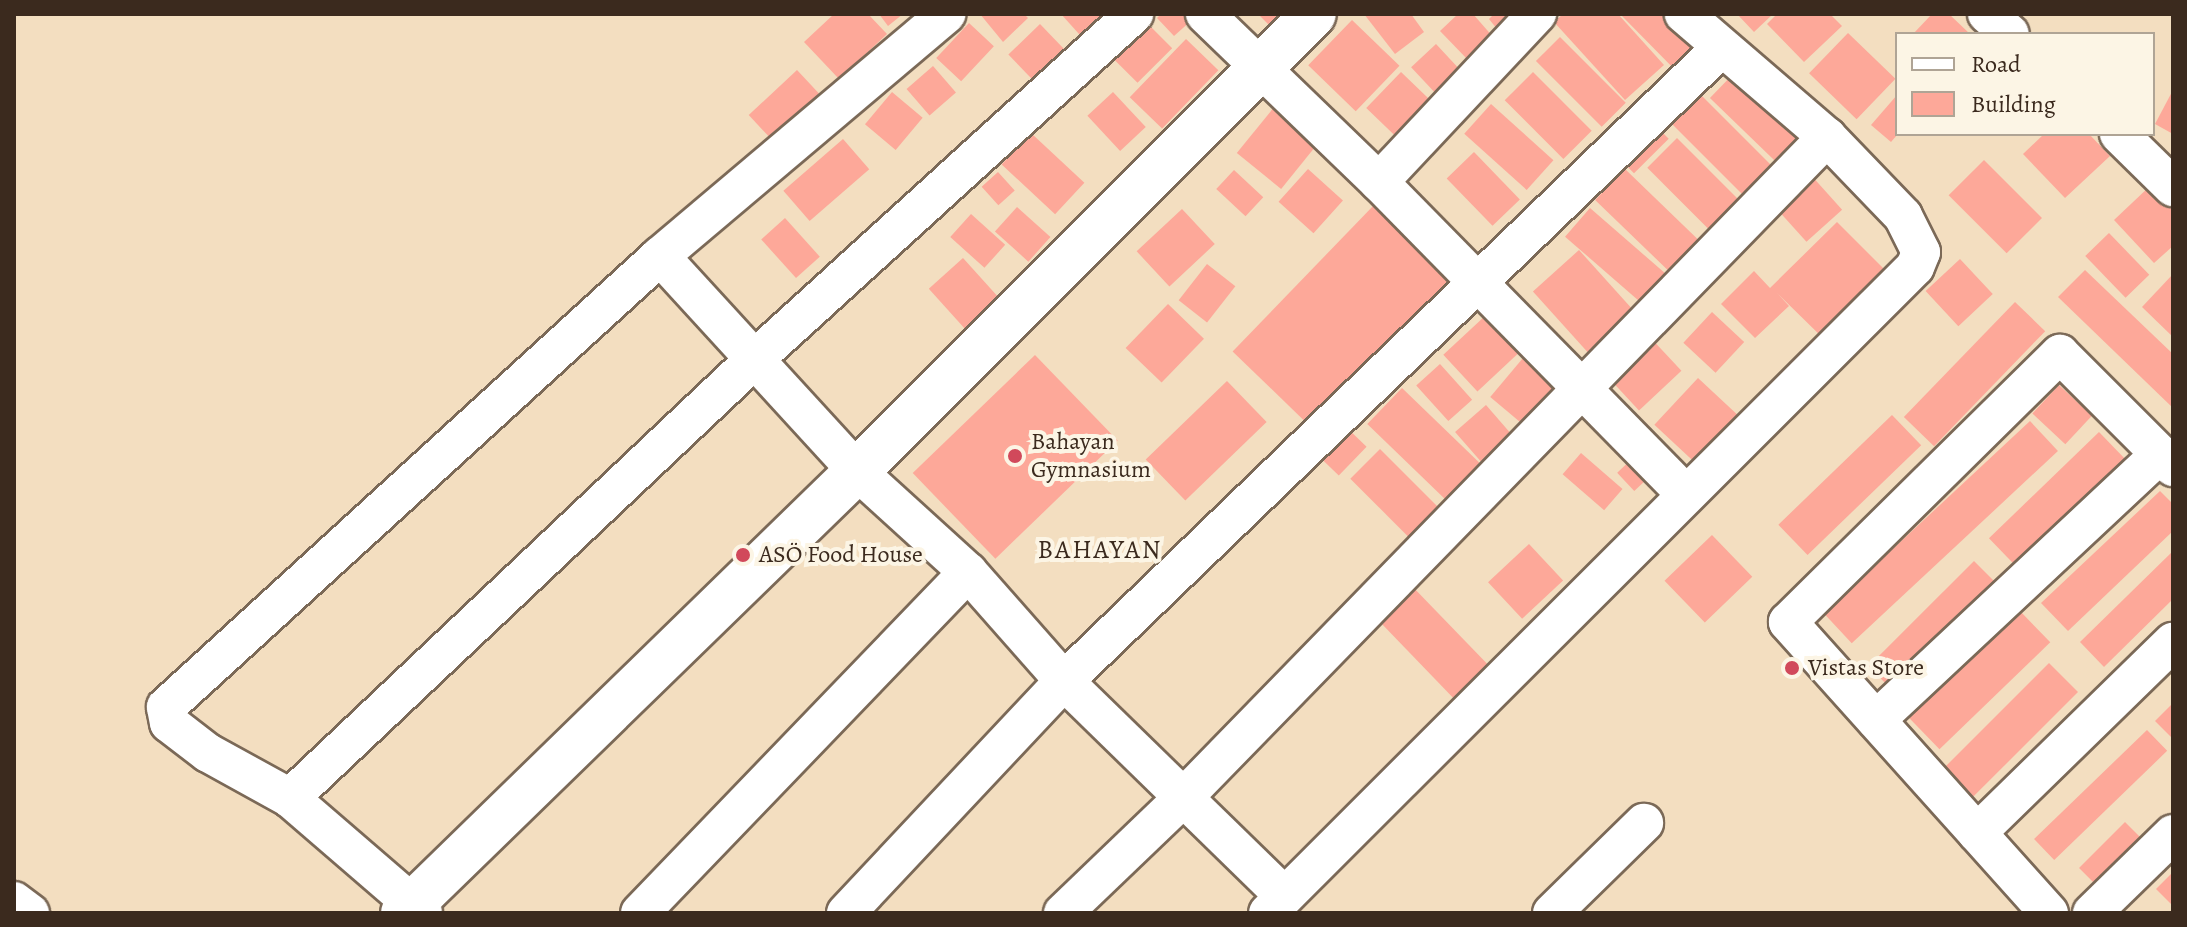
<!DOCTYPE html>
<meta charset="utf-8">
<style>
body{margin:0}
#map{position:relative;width:2187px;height:927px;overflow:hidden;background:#f3dec0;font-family:Alegreya,serif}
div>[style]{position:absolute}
.building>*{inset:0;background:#fda899;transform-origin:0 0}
.roads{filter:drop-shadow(2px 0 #7b6957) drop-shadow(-2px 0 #7b6957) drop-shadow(0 2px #7b6957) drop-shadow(0 -2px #7b6957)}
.minor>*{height:38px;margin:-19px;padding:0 19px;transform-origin:19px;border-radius:19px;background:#fff}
.tertiary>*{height:44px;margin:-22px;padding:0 22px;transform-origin:22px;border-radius:22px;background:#fff}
.dots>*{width:22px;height:22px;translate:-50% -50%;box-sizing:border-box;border:4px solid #fcf5e5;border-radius:50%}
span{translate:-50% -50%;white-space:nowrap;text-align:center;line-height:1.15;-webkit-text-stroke:8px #fcf5e5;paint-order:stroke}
.poi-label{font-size:24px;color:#3b2a1e}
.left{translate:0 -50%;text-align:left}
.neighbourhood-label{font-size:26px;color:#3b2a1e;letter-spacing:2px}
.frame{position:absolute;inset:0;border:16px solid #3b2a1e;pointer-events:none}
.legend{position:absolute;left:1895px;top:32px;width:260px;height:104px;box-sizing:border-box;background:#fcf5e5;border:2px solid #afa495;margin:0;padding:10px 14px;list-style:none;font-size:24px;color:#3b2a1e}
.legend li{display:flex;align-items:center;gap:16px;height:40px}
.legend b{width:40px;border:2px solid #afa495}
</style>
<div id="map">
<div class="building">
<div style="clip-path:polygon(834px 14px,868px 14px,887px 34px,839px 79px,804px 42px)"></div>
<div style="clip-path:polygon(879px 14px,903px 14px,888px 26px)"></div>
<div style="clip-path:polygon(980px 14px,1024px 14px,1028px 18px,1003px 42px)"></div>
<div style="clip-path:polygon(1061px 14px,1121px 14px,1088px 44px)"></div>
<div style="clip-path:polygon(1161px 14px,1186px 14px,1192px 20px,1174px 36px,1157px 18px)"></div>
<div style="clip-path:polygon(1258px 14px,1304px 14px,1281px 37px)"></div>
<div style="clip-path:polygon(1364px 14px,1411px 14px,1424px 32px,1395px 54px)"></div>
<div style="clip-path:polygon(1458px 14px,1473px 14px,1494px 38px,1469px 61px,1440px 31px)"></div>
<div style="clip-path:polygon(1494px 14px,1527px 14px,1505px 39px,1489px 19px)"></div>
<div style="clip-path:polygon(1563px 14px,1618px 14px,1664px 65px,1625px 100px,1554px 22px)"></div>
<div style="clip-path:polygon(1620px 14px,1678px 14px,1709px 45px,1683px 78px)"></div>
<div style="clip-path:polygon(1737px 14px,1773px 14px,1754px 32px)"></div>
<div style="clip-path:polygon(1777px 14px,1830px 14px,1842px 26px,1804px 62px,1767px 24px)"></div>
<div style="clip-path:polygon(1932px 14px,1949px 14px,1970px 34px,1913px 34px)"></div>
<div style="left:1352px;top:20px;width:66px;height:63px;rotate:44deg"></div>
<div style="left:1146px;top:22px;width:37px;height:49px;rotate:45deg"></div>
<div style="left:969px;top:23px;width:34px;height:48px;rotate:43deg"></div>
<div style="left:1040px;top:24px;width:36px;height:44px;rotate:46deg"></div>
<div style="left:1848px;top:33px;width:66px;height:56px;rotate:44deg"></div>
<div style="left:1560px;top:37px;width:93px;height:34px;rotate:45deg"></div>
<div style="left:1186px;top:39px;width:45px;height:81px;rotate:44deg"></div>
<div style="left:1436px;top:44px;width:44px;height:34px;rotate:47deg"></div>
<div style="left:933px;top:66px;width:35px;height:35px;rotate:49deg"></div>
<div style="left:797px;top:70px;width:35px;height:66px;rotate:47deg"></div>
<div style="left:1737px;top:70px;width:110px;height:39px;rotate:44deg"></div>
<div style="left:1401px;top:72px;width:39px;height:50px;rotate:44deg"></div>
<div style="left:1533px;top:72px;width:83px;height:40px;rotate:45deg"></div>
<div style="clip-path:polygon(2173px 90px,2173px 134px,2155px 124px)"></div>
<div style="left:892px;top:92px;width:40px;height:42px;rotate:40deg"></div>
<div style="left:1113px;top:92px;width:48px;height:35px;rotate:47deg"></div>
<div style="left:1700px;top:94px;width:117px;height:41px;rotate:45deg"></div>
<div style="clip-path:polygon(1897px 95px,1897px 135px,1891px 142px,1871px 125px)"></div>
<div style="left:1279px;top:101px;width:57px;height:67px;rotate:39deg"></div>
<div style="left:1491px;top:104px;width:84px;height:40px;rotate:42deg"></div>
<div style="left:1651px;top:121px;width:25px;height:49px;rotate:45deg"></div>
<div style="left:1031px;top:133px;width:73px;height:43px;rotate:43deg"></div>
<div style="clip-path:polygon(2044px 134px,2089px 134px,2110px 156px,2065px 198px,2023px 154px)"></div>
<div style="left:1677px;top:138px;width:89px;height:42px;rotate:45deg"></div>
<div style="left:843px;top:139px;width:40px;height:79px;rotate:49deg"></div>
<div style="left:1474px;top:152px;width:66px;height:38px;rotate:46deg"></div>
<div style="left:1984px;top:160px;width:82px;height:50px;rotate:45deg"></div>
<div style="left:1308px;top:169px;width:47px;height:44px;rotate:42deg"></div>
<div style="left:1625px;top:169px;width:117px;height:43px;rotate:44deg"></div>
<div style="left:1234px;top:170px;width:40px;height:26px;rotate:43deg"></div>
<div style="left:998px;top:172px;width:25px;height:22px;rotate:48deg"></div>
<div style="left:1810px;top:174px;width:48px;height:48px;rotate:48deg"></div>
<div style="clip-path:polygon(2150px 186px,2173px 211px,2173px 246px,2154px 263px,2114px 220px)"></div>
<div style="left:1375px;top:204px;width:110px;height:205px;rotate:44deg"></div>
<div style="left:1017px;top:207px;width:45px;height:33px;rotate:42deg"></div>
<div style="left:1590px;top:208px;width:111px;height:38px;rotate:41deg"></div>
<div style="left:1182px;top:209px;width:48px;height:62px;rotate:47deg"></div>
<div style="left:971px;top:214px;width:46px;height:31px;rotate:42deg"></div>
<div style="left:785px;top:218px;width:52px;height:32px;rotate:48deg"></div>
<div style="clip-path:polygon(1837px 222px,1892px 277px,1827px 342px,1777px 293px,1789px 306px,1755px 338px,1721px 304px,1754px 271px,1770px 288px)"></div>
<div style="left:2109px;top:233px;width:58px;height:33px;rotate:46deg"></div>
<div style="left:1579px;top:250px;width:96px;height:62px;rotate:48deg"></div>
<div style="left:963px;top:258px;width:62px;height:46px;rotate:48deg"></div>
<div style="left:1960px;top:259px;width:48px;height:47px;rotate:47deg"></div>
<div style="left:1207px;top:264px;width:36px;height:46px;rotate:38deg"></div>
<div style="clip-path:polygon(2085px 270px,2173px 354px,2173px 408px,2058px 297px)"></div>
<div style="clip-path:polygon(2173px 274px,2173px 337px,2142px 307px)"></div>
<div style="left:2015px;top:302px;width:42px;height:160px;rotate:44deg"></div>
<div style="left:1168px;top:304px;width:50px;height:61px;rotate:44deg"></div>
<div style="left:1712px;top:312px;width:44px;height:42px;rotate:43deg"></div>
<div style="left:1485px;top:316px;width:50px;height:57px;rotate:47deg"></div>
<div style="left:1648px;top:335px;width:49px;height:58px;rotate:47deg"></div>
<div style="left:1035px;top:355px;width:119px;height:170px;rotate:46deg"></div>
<div style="left:1523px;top:358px;width:59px;height:51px;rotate:40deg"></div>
<div style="left:1440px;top:364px;width:48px;height:32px;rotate:48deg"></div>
<div style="left:1698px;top:378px;width:62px;height:64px;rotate:43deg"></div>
<div style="left:1227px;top:381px;width:57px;height:113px;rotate:46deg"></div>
<div style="left:2059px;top:385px;width:45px;height:39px;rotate:43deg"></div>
<div style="left:1402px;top:388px;width:117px;height:50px;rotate:44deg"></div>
<div style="left:1486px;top:405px;width:45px;height:41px;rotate:49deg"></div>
<div style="left:1892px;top:415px;width:42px;height:158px;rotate:46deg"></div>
<div style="left:2030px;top:421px;width:41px;height:282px;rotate:47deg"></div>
<div style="left:1345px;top:426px;width:30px;height:40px;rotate:44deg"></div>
<div style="left:2099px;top:432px;width:40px;height:153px;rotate:46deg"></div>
<div style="left:1380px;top:449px;width:93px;height:42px;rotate:45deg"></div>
<div style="left:1581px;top:453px;width:55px;height:28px;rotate:41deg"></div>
<div style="left:1634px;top:457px;width:25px;height:23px;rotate:47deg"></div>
<div style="clip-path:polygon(2160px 491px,2173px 504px,2173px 531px,2068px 631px,2041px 603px)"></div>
<div style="left:1712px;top:535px;width:58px;height:66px;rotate:46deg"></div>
<div style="left:1529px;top:544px;width:50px;height:56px;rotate:47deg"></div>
<div style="clip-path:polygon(2173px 551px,2173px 599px,2104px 667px,2080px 642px)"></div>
<div style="left:1974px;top:561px;width:34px;height:149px;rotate:45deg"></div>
<div style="left:1409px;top:583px;width:127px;height:48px;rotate:46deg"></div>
<div style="left:2019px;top:610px;width:45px;height:154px;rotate:46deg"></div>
<div style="left:2049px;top:663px;width:41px;height:149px;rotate:45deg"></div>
<div style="clip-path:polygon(2173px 703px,2173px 739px,2155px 721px)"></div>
<div style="left:2147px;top:730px;width:29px;height:157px;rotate:46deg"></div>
<div style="left:2125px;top:822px;width:23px;height:65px;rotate:45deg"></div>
<div style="clip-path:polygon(2173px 872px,2173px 906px,2156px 889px)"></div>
</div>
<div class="roads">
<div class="minor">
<div style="left:1205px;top:14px;width:242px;rotate:44deg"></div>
<div style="left:1379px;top:182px;width:436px;rotate:45.5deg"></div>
<div style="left:1987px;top:14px;width:30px;rotate:41deg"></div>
<div style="left:2119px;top:134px;width:76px;rotate:44.5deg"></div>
<div style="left:1379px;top:182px;width:231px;rotate:-46.8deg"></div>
<div style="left:660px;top:256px;width:292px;rotate:47.5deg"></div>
<div style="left:857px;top:471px;width:150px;rotate:42.3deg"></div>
<div style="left:968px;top:572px;width:145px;rotate:48.6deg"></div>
<div style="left:1064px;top:681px;width:308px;rotate:44.3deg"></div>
<div style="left:1876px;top:720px;width:389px;rotate:-43.1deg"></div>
<div style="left:290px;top:798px;width:642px;rotate:-43.36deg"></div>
<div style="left:757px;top:357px;width:510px;rotate:-42.3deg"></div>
<div style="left:1977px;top:833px;width:274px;rotate:-44.3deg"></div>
<div style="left:14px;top:901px;width:20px;rotate:37deg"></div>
<div style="left:423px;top:913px;width:176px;rotate:-139.2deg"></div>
<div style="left:290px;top:798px;width:94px;rotate:-151.2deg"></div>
<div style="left:208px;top:753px;width:49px;rotate:-142.4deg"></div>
<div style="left:169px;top:723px;width:16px;rotate:-101deg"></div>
<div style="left:166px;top:707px;width:669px;rotate:-42.39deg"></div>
<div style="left:660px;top:256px;width:375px;rotate:-40.2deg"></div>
<div style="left:640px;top:913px;width:473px;rotate:-46.1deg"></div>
<div style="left:846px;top:913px;width:318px;rotate:-46.8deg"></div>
<div style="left:1064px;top:681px;width:911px;rotate:-43.93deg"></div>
<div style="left:1063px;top:913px;width:163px;rotate:-43.8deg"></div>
<div style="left:1181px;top:800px;width:926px;rotate:-45.74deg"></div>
<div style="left:1268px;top:913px;width:914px;rotate:-44.96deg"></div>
<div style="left:1915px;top:267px;width:16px;rotate:-68deg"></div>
<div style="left:1921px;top:252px;width:40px;rotate:-116.6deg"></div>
<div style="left:1903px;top:216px;width:110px;rotate:-133.9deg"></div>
<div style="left:1827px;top:137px;width:189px;rotate:-139.3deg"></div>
<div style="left:1552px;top:913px;width:129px;rotate:-44.4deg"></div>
<div style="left:2049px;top:913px;width:391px;rotate:-131.9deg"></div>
<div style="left:1788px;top:622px;width:382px;rotate:-44.6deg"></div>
<div style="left:2060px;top:354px;width:160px;rotate:45deg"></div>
<div style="left:2092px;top:913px;width:113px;rotate:-44.3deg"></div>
</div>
<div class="tertiary">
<div style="left:403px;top:913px;width:634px;rotate:-44.23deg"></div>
<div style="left:857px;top:471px;width:646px;rotate:-45deg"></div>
</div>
</div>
<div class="dots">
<div style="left:1015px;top:456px;background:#d1495b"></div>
<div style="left:743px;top:555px;background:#d1495b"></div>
<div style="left:1792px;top:668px;background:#d1495b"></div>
</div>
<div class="poi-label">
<span class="left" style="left:1031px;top:456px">Bahayan<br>Gymnasium</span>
<span class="left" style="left:759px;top:555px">ASÖ Food House</span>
<span class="left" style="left:1808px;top:668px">Vistas Store</span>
</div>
<div class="neighbourhood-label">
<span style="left:1100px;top:550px">BAHAYAN</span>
</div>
<div class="frame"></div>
<ul class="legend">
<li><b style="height:10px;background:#fff"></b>Road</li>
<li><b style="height:22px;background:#fda899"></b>Building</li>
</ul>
</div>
